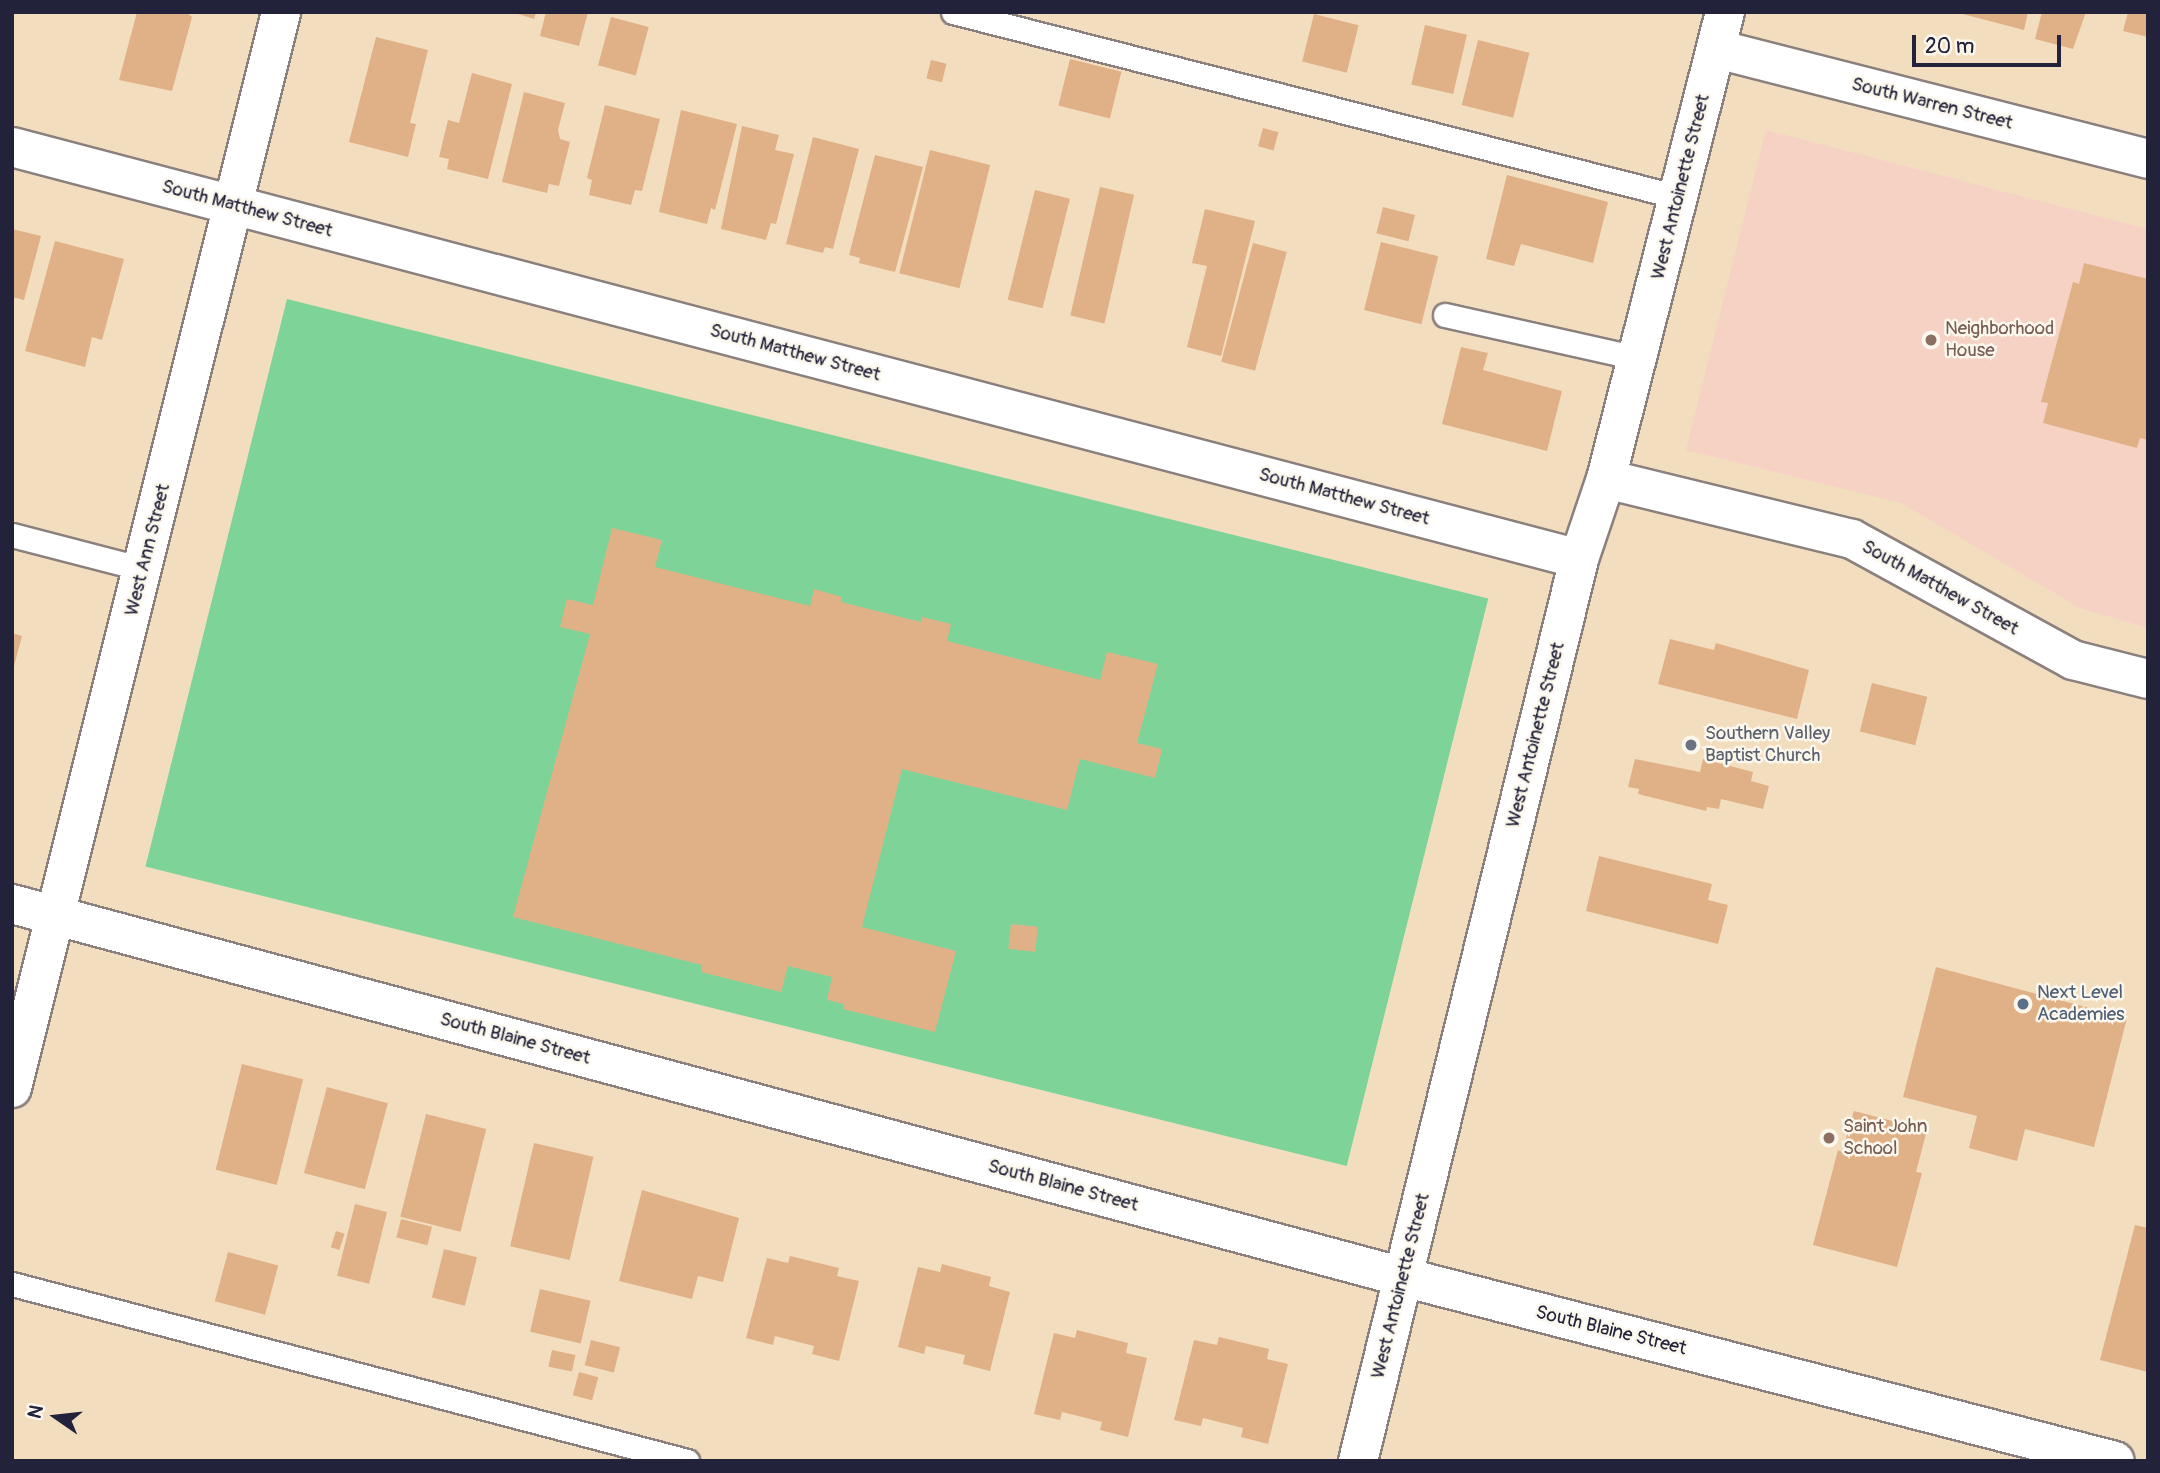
<!DOCTYPE html>
<style>
body{margin:0}
#map{position:relative;width:2160px;height:1473px;overflow:hidden;background:#f3ddbf;font-family:Pangolin,sans-serif}
div>[style]{position:absolute}
.built>*{inset:0;background:#f6d2c5}
.green>*{inset:0;background:#7ed498;transform-origin:0 0}
.building>*{inset:0;background:#e0b186;transform-origin:0 0}
.roads{filter:drop-shadow(2px 0 #8a807d) drop-shadow(-2px 0 #8a807d) drop-shadow(0 2px #8a807d) drop-shadow(0 -2px #8a807d)}
.service>*{height:23px;margin:-11.5px;padding:0 11.5px;transform-origin:11.5px;border-radius:11.5px;background:#fff}
.minor>*{height:38px;margin:-19px;padding:0 19px;transform-origin:19px;border-radius:19px;background:#fff}
.dots>*{width:19px;height:19px;translate:-50% -50%;box-sizing:border-box;border:4px solid #fbf7ec;border-radius:50%}
span{translate:-50% -50%;white-space:nowrap;text-align:center;line-height:1.15;-webkit-text-stroke:5px #fbf7ec;paint-order:stroke}
.street-label{font-size:19px;color:#22223b}
.education-label{font-size:19px;color:#785e54}
.left{translate:0 -50%;text-align:left}
.worship-label{font-size:19px;color:#5b616d}
.service-label{font-size:19px;color:#4e5e75}
.frame{position:absolute;inset:0;border:14px solid #22223b;pointer-events:none}
.north{position:absolute;left:21px;top:1382px;width:70px;height:70px;-webkit-text-stroke:5px #fbf7ec;paint-order:stroke;rotate:284deg;font-size:19px;font-weight:700;line-height:28px;text-align:center;color:#22223b}
.north::after{content:'';display:block;margin:auto;width:24px;height:32px;background:#22223b;clip-path:polygon(50% 0,100% 100%,50% 72%,0 100%)}
.scale{position:absolute;left:1912px;top:35px;width:149px;height:32px;box-sizing:border-box;border:4px solid #22223b;border-top:0;padding-left:9px;font-size:21px;line-height:24px;white-space:nowrap;color:#22223b;-webkit-text-stroke:5px #fbf7ec;paint-order:stroke}
</style>
<div id="map">
<div class="built">
<div style="clip-path:polygon(1766px 130px,2148px 229px,2148px 628px,2080px 608px,1901px 503px,1686px 450px)"></div>
</div>
<div class="green">
<div style="left:287px;top:299px;width:1238px;height:585px;rotate:14deg"></div>
</div>
<div class="building">
<div style="clip-path:polygon(137px 12px,186px 12px,192px 17px,172px 91px,119px 80px)"></div>
<div style="clip-path:polygon(512px 12px,536px 12px,534px 19px)"></div>
<div style="clip-path:polygon(546px 12px,588px 12px,579px 46px,540px 36px)"></div>
<div style="clip-path:polygon(1955px 12px,2028px 12px,2024px 30px)"></div>
<div style="clip-path:polygon(2042px 12px,2086px 12px,2073px 49px,2035px 39px)"></div>
<div style="clip-path:polygon(2128px 12px,2148px 12px,2148px 37px,2123px 31px)"></div>
<div style="left:1314px;top:14px;width:46px;height:49px;rotate:14deg"></div>
<div style="left:611px;top:17px;width:39px;height:50px;rotate:15deg"></div>
<div style="left:1425px;top:25px;width:43px;height:61px;rotate:13deg"></div>
<div style="clip-path:polygon(376px 37px,428px 50px,410px 123px,416px 124px,408px 157px,349px 142px)"></div>
<div style="left:1478px;top:40px;width:53px;height:67px;rotate:14deg"></div>
<div style="left:1070px;top:59px;width:53px;height:48px;rotate:14deg"></div>
<div style="left:931px;top:60px;width:16px;height:19px;rotate:14deg"></div>
<div style="clip-path:polygon(472px 73px,512px 84px,488px 179px,447px 169px,449px 159px,439px 157px,448px 120px,459px 123px)"></div>
<div style="clip-path:polygon(524px 92px,565px 103px,558px 130px,560px 139px,570px 142px,559px 186px,549px 184px,547px 193px,502px 182px)"></div>
<div style="clip-path:polygon(605px 105px,660px 119px,642px 191px,635px 190px,631px 205px,589px 195px,592px 180px,587px 178px)"></div>
<div style="clip-path:polygon(681px 110px,737px 124px,715px 210px,711px 208px,707px 224px,659px 212px)"></div>
<div style="clip-path:polygon(742px 126px,779px 135px,775px 150px,794px 154px,776px 224px,771px 223px,766px 240px,721px 229px)"></div>
<div style="left:1263px;top:128px;width:16px;height:19px;rotate:15deg"></div>
<div style="clip-path:polygon(813px 137px,859px 149px,833px 249px,825px 247px,823px 253px,786px 244px)"></div>
<div style="left:930px;top:150px;width:62px;height:127px;rotate:14deg"></div>
<div style="clip-path:polygon(875px 155px,923px 167px,895px 272px,859px 263px,860px 258px,849px 255px)"></div>
<div style="clip-path:polygon(1507px 175px,1608px 202px,1593px 263px,1521px 244px,1514px 266px,1486px 259px)"></div>
<div style="left:1100px;top:187px;width:35px;height:132px;rotate:13deg"></div>
<div style="left:1035px;top:190px;width:36px;height:113px;rotate:14deg"></div>
<div style="left:1383px;top:207px;width:33px;height:27px;rotate:14deg"></div>
<div style="clip-path:polygon(1205px 209px,1255px 221px,1221px 356px,1187px 347px,1207px 266px,1192px 263px)"></div>
<div style="clip-path:polygon(12px 229px,41px 236px,24px 300px,12px 297px)"></div>
<div style="clip-path:polygon(55px 241px,124px 259px,102px 340px,92px 337px,85px 367px,25px 351px)"></div>
<div style="left:1381px;top:242px;width:59px;height:70px;rotate:14deg"></div>
<div style="left:1253px;top:243px;width:35px;height:123px;rotate:15deg"></div>
<div style="clip-path:polygon(2084px 263px,2148px 279px,2148px 440px,2140px 438px,2137px 448px,2043px 423px,2048px 403px,2041px 402px,2073px 282px,2079px 284px)"></div>
<div style="clip-path:polygon(1461px 347px,1488px 353px,1483px 370px,1562px 391px,1547px 451px,1442px 424px)"></div>
<div style="clip-path:polygon(612px 528px,662px 540px,655px 567px,810px 606px,814px 589px,842px 597px,841px 602px,921px 622px,922px 617px,951px 624px,947px 641px,1100px 680px,1107px 652px,1158px 664px,1137px 743px,1162px 749px,1155px 778px,1080px 759px,1067px 810px,902px 769px,862px 927px,956px 951px,935px 1032px,843px 1009px,844px 1004px,827px 1000px,832px 977px,788px 966px,781px 992px,701px 972px,702px 965px,513px 917px,590px 634px,560px 627px,567px 599px,593px 605px)"></div>
<div style="clip-path:polygon(12px 633px,22px 636px,13px 670px,12px 670px)"></div>
<div style="clip-path:polygon(1670px 639px,1714px 650px,1716px 643px,1809px 670px,1797px 719px,1658px 684px)"></div>
<div style="left:1872px;top:683px;width:57px;height:50px;rotate:14deg"></div>
<div style="clip-path:polygon(1635px 759px,1700px 772px,1703px 759px,1753px 772px,1751px 781px,1769px 786px,1763px 809px,1721px 799px,1719px 809px,1707px 807px,1706px 811px,1638px 794px,1639px 789px,1628px 787px)"></div>
<div style="clip-path:polygon(1599px 856px,1712px 884px,1708px 900px,1728px 905px,1718px 944px,1586px 911px)"></div>
<div style="left:1011px;top:924px;width:27px;height:25px;rotate:6deg"></div>
<div style="clip-path:polygon(1936px 967px,2127px 1018px,2094px 1147px,2025px 1129px,2017px 1161px,1969px 1148px,1977px 1116px,1903px 1097px)"></div>
<div style="left:242px;top:1064px;width:63px;height:109px;rotate:14deg"></div>
<div style="left:327px;top:1087px;width:63px;height:89px;rotate:15deg"></div>
<div style="clip-path:polygon(1854px 1111px,1927px 1130px,1916px 1172px,1922px 1173px,1897px 1267px,1813px 1245px,1838px 1150px,1842px 1152px)"></div>
<div style="left:426px;top:1114px;width:62px;height:106px;rotate:14deg"></div>
<div style="left:534px;top:1143px;width:61px;height:106px;rotate:13deg"></div>
<div style="clip-path:polygon(642px 1190px,739px 1218px,723px 1282px,698px 1276px,692px 1299px,619px 1281px)"></div>
<div style="left:355px;top:1204px;width:33px;height:74px;rotate:14deg"></div>
<div style="left:401px;top:1219px;width:32px;height:19px;rotate:14deg"></div>
<div style="clip-path:polygon(2135px 1225px,2148px 1228px,2148px 1372px,2100px 1360px)"></div>
<div style="left:336px;top:1231px;width:9px;height:17px;rotate:18deg"></div>
<div style="left:444px;top:1249px;width:34px;height:50px;rotate:14deg"></div>
<div style="left:228px;top:1252px;width:52px;height:51px;rotate:15deg"></div>
<div style="clip-path:polygon(790px 1256px,839px 1268px,837px 1276px,859px 1281px,839px 1361px,812px 1354px,814px 1346px,775px 1336px,773px 1345px,746px 1338px,767px 1258px,788px 1263px)"></div>
<div style="clip-path:polygon(942px 1264px,991px 1277px,989px 1286px,1010px 1292px,990px 1371px,963px 1364px,965px 1355px,926px 1346px,924px 1354px,898px 1347px,918px 1267px,940px 1272px)"></div>
<div style="left:540px;top:1289px;width:52px;height:44px;rotate:13deg"></div>
<div style="clip-path:polygon(1077px 1330px,1128px 1343px,1126px 1353px,1147px 1358px,1128px 1437px,1100px 1430px,1102px 1422px,1062px 1412px,1060px 1420px,1034px 1414px,1054px 1333px,1075px 1338px)"></div>
<div style="clip-path:polygon(1219px 1337px,1269px 1349px,1267px 1359px,1288px 1364px,1268px 1444px,1241px 1437px,1243px 1428px,1203px 1418px,1201px 1426px,1174px 1420px,1194px 1340px,1217px 1345px)"></div>
<div style="left:591px;top:1340px;width:30px;height:26px;rotate:14deg"></div>
<div style="left:552px;top:1350px;width:24px;height:17px;rotate:12deg"></div>
<div style="left:579px;top:1372px;width:20px;height:24px;rotate:15deg"></div>
</div>
<div class="roads">
<div class="service">
<div style="left:953px;top:12px;width:749px;rotate:14.3deg"></div>
<div style="left:1445px;top:315px;width:197px;rotate:12.6deg"></div>
<div style="left:12px;top:535px;width:135px;rotate:14.5deg"></div>
<div style="left:12px;top:1284px;width:698px;rotate:14.69deg"></div>
</div>
<div class="minor">
<div style="left:1717px;top:49px;width:445px;rotate:14.3deg"></div>
<div style="left:12px;top:147px;width:1620px;rotate:14.73deg"></div>
<div style="left:1606px;top:479px;width:253px;rotate:13.7deg"></div>
<div style="left:1852px;top:539px;width:252px;rotate:28.7deg"></div>
<div style="left:2073px;top:660px;width:77px;rotate:14.2deg"></div>
<div style="left:12px;top:904px;width:1440px;rotate:15.01deg"></div>
<div style="left:1403px;top:1277px;width:735px;rotate:14.49deg"></div>
<div style="left:12px;top:1088px;width:1109px;rotate:-75.96deg"></div>
<div style="left:1358px;top:1461px;width:929px;rotate:-76.23deg"></div>
<div style="left:1579px;top:559px;width:84px;rotate:-71.4deg"></div>
<div style="left:1606px;top:479px;width:482px;rotate:-75.7deg"></div>
</div>
</div>
<div class="dots">
<div style="left:1931px;top:340px;background:#8d6e63"></div>
<div style="left:1691px;top:745px;background:#6b7280"></div>
<div style="left:2023px;top:1004px;background:#5c6f8a"></div>
<div style="left:1829px;top:1138px;background:#8d6e63"></div>
</div>
<div class="street-label">
<span style="left:1932px;top:104px;rotate:14deg">South Warren Street</span>
<span style="left:1681px;top:187px;rotate:-76deg">West Antoinette Street</span>
<span style="left:247px;top:209px;rotate:15deg">South Matthew Street</span>
<span style="left:795px;top:353px;rotate:15deg">South Matthew Street</span>
<span style="left:1344px;top:497px;rotate:15deg">South Matthew Street</span>
<span style="left:148px;top:550px;rotate:-76deg">West Ann Street</span>
<span style="left:1940px;top:588px;rotate:29deg">South Matthew Street</span>
<span style="left:1536px;top:735px;rotate:-76deg">West Antoinette Street</span>
<span style="left:515px;top:1039px;rotate:15deg">South Blaine Street</span>
<span style="left:1063px;top:1186px;rotate:15deg">South Blaine Street</span>
<span style="left:1401px;top:1286px;rotate:-76deg">West Antoinette Street</span>
<span style="left:1611px;top:1331px;rotate:14deg">South Blaine Street</span>
</div>
<div class="education-label">
<span class="left" style="left:1945px;top:340px">Neighborhood<br>House</span>
<span class="left" style="left:1843px;top:1138px">Saint John<br>School</span>
</div>
<div class="worship-label">
<span class="left" style="left:1705px;top:745px">Southern Valley<br>Baptist Church</span>
</div>
<div class="service-label">
<span class="left" style="left:2037px;top:1004px">Next Level<br>Academies</span>
</div>
<div class="frame"></div>
<div class="north">N</div>
<div class="scale">20 m</div>
</div>
